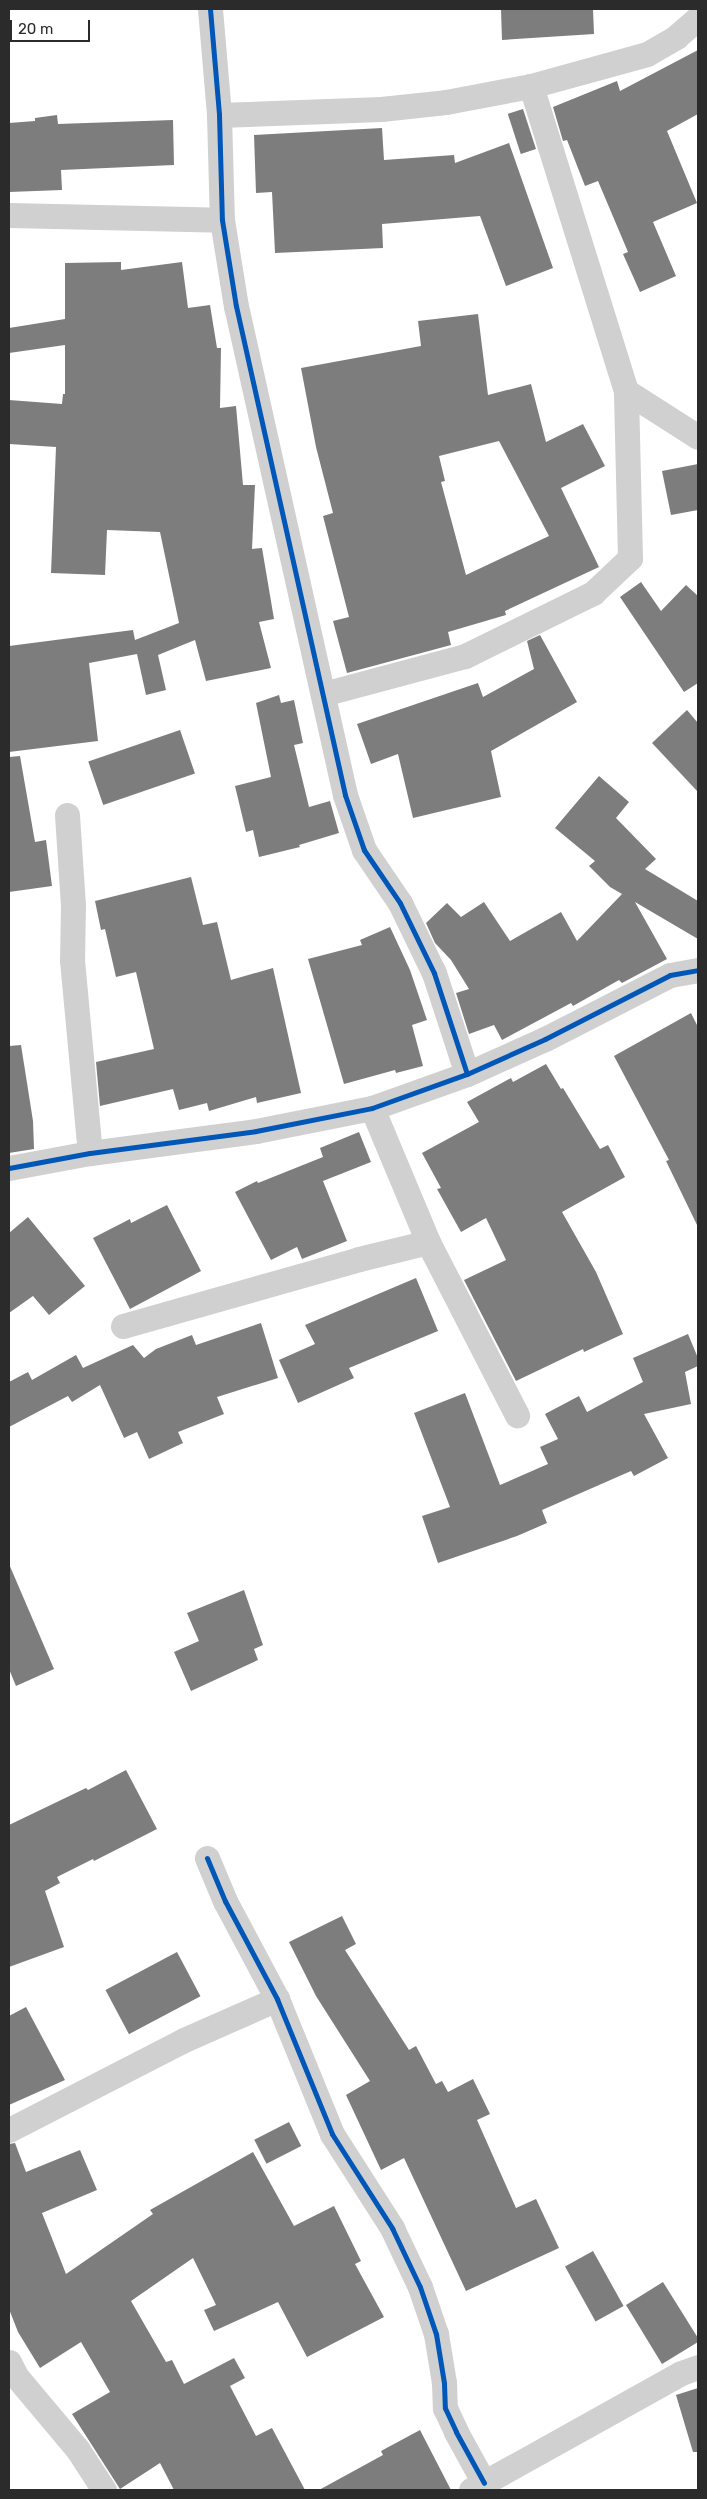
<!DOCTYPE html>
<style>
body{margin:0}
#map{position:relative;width:707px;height:2499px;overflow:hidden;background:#fff;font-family:Rubik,sans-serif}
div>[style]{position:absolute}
.building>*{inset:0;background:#7d7d7d;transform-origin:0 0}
.street>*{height:25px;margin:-12.5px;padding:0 12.5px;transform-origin:12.5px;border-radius:12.5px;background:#d0d0d0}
.cycleway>*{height:5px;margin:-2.5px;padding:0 2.5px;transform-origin:2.5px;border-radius:2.5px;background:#0057b8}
span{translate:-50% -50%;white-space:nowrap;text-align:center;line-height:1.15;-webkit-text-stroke:5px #fff;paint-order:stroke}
.frame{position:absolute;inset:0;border:10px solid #2b2b2b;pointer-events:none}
.scale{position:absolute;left:10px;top:20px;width:80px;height:22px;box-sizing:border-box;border:2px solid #2b2b2b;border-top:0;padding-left:6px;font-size:15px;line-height:18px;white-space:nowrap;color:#2b2b2b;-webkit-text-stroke:4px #fff;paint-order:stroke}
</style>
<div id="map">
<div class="building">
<div style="clip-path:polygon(501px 9px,593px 9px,594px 34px,502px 40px)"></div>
<div style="clip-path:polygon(698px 50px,698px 114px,667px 131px,697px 203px,653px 222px,676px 276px,640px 292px,623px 254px,628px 252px,598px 181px,585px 186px,567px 140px,563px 141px,553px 107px,617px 81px,620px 91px)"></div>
<div style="left:523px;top:109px;width:42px;height:16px;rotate:72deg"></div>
<div style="clip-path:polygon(57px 115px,58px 124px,173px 120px,174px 165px,61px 170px,62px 190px,9px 192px,9px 123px,35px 121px,35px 118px)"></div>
<div style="clip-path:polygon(382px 128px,384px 160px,454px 155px,455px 163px,509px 143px,553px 268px,506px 286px,480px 216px,382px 224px,383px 248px,275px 253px,272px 192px,256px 193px,254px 135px)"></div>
<div style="clip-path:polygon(121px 262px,121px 270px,182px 262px,188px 308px,210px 305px,217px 348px,221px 348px,220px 408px,236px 406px,243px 485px,255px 485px,252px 549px,262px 548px,274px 619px,259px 622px,271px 668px,206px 681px,195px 640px,158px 655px,166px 690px,146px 695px,137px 654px,89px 663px,98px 741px,9px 752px,9px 646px,133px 630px,135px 640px,179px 623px,160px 532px,107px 530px,105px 575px,51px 573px,56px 447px,9px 444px,9px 400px,62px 404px,63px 394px,65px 394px,65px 345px,9px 353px,9px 328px,65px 319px,65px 263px)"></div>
<div style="clip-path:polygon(evenodd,478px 314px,488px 395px,531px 384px,546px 442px,583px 424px,605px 466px,561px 488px,599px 567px,505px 611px,506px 615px,448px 632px,451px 645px,347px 673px,333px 621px,349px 617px,323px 516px,333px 513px,316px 447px,301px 368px,421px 346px,418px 321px,478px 314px,499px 441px,549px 536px,466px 575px,441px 482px,445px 481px,439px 456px,499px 441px)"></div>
<div style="clip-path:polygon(698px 464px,698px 510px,671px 515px,662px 471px)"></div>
<div style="clip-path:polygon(641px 582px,661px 611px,686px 585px,698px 596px,698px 683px,684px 692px,620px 597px)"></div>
<div style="clip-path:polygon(540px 635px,577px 702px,491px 751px,501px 797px,413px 818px,398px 754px,371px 764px,357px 724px,478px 683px,483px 697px,534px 669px,527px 641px)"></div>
<div style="clip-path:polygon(279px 695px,281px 703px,294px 700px,303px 743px,294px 745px,309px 807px,330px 801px,339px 833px,299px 845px,300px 847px,259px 857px,253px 830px,246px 832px,235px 786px,271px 777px,256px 703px)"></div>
<div style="clip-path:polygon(687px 710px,698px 723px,698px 792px,652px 743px)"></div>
<div style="left:180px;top:730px;width:46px;height:97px;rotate:71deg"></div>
<div style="clip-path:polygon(20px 756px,35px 842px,46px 840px,52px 886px,9px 892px,9px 757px)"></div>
<div style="clip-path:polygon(599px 776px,629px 802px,616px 818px,656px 859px,645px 869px,698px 901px,698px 939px,635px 902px,667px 959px,622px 983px,619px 980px,573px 1006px,571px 1003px,502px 1040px,494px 1025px,469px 1034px,456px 993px,469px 989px,451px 960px,435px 943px,426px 923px,447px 903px,461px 917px,484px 902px,510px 941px,561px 912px,577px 941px,622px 894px,610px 887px,589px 866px,595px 861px,555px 828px)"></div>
<div style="clip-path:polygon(191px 877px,203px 925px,217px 922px,231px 980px,273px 968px,301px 1093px,257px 1103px,256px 1097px,209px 1111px,207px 1103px,179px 1110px,173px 1089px,100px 1106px,96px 1062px,154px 1049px,136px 972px,116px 977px,105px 929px,101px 930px,95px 901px)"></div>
<div style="clip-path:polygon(390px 927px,410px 970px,427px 1020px,412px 1025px,423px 1066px,396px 1073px,395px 1070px,344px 1084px,308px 959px,362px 945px,360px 940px)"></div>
<div style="clip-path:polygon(691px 1013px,698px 1027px,698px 1227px,666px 1161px,669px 1160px,614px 1056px)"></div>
<div style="clip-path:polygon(21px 1045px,33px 1121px,34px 1149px,9px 1153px,9px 1046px)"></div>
<div style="clip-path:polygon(546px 1064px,561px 1089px,563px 1088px,600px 1149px,608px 1145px,625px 1177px,562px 1212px,596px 1272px,623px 1334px,584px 1352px,583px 1349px,516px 1381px,464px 1280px,506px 1260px,486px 1218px,461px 1232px,437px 1189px,441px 1188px,422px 1153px,479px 1122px,467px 1102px,511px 1078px,513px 1082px)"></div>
<div style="clip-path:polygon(359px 1132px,371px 1162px,323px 1181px,347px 1241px,302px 1259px,297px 1247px,271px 1260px,235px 1192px,257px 1181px,258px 1183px,323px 1157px,320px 1148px)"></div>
<div style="clip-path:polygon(167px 1205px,201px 1271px,130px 1309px,93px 1238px,130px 1219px,131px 1223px)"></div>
<div style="clip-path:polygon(28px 1217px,85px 1286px,49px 1315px,33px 1296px,9px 1313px,9px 1233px)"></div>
<div style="clip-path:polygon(416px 1278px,438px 1331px,349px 1368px,354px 1378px,298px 1403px,279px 1360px,315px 1344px,305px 1325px)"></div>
<div style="clip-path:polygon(261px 1323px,278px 1378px,217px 1397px,224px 1414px,178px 1432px,183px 1443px,149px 1459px,137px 1432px,124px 1438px,100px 1385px,72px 1402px,68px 1396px,9px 1427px,9px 1382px,28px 1372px,32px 1380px,76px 1355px,83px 1368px,133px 1345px,144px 1358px,156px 1349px,192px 1335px,196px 1345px)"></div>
<div style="clip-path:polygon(688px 1334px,698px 1358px,698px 1366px,685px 1372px,691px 1404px,644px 1414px,668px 1458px,634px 1476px,631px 1471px,542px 1510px,547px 1523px,517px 1536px,438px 1563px,422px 1516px,450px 1507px,414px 1413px,465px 1393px,500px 1485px,548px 1464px,540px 1447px,558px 1439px,545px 1414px,579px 1396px,587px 1412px,643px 1382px,633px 1358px)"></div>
<div style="clip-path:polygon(9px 1564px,54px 1669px,16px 1686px,9px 1669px)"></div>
<div style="clip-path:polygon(244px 1590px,263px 1645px,254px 1649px,258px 1660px,191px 1691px,174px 1652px,199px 1641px,187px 1613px)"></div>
<div style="clip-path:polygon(126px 1770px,157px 1829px,94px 1861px,93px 1859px,57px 1877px,60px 1883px,45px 1891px,64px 1947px,9px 1967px,9px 1825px,86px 1788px,88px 1790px)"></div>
<div style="clip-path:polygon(342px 1916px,356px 1944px,345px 1950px,409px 2050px,416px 2046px,436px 2084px,442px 2081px,448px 2092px,473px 2079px,490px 2114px,477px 2120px,516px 2208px,536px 2199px,559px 2248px,466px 2291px,404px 2158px,381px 2170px,346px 2095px,370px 2081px,316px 1996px,289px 1942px)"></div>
<div style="left:177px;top:1952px;width:50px;height:81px;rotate:62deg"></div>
<div style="clip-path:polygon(26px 2007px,65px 2080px,9px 2105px,9px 2016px)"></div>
<div style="left:289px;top:2122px;width:27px;height:39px;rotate:63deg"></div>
<div style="clip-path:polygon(15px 2143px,26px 2172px,80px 2150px,97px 2190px,42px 2213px,66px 2274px,153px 2214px,150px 2210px,253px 2152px,294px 2226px,334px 2206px,361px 2261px,355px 2264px,384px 2317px,307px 2357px,278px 2302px,214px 2331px,204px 2310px,216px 2305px,193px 2258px,131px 2301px,166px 2362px,172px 2360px,184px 2384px,234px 2358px,245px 2378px,230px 2386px,256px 2436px,272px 2428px,305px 2490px,174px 2490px,160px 2463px,120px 2489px,72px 2414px,110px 2392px,81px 2342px,40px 2368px,18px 2332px,9px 2309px,9px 2144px)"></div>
<div style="left:593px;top:2251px;width:63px;height:32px;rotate:61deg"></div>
<div style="clip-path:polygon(663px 2282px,698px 2338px,698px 2342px,662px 2364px,626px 2305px)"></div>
<div style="clip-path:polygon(698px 2388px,698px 2452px,693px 2452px,676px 2395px)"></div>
<div style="clip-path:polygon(420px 2430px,451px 2490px,319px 2490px,383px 2455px,381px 2451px)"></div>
</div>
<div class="street">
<div style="left:210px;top:9px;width:106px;rotate:85.1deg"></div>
<div style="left:219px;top:115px;width:105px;rotate:88.4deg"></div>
<div style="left:222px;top:220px;width:87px;rotate:80.8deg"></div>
<div style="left:236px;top:306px;width:501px;rotate:77.43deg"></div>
<div style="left:345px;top:795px;width:58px;rotate:70.9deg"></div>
<div style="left:364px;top:850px;width:64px;rotate:55.8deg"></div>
<div style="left:400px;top:903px;width:78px;rotate:64.1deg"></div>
<div style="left:434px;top:973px;width:106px;rotate:71.9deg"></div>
<div style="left:531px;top:86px;width:319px;rotate:72.7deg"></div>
<div style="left:626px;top:391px;width:85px;rotate:32.6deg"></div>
<div style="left:219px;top:115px;width:162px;rotate:-2.1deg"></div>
<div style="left:381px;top:109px;width:65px;rotate:-6.1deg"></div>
<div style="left:446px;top:102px;width:86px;rotate:-10.7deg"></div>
<div style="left:531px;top:86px;width:120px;rotate:-15.4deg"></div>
<div style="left:647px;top:54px;width:34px;rotate:-30deg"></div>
<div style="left:676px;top:37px;width:29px;rotate:-41deg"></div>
<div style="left:9px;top:215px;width:213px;rotate:1.3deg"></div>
<div style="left:323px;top:694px;width:147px;rotate:-15deg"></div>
<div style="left:465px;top:656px;width:143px;rotate:-26.2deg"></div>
<div style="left:593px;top:593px;width:51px;rotate:-43.4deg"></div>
<div style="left:630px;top:558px;width:167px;rotate:-91.4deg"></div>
<div style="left:67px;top:815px;width:90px;rotate:86.2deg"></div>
<div style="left:73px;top:905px;width:55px;rotate:91deg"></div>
<div style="left:72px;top:960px;width:194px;rotate:84.7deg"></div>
<div style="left:372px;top:1108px;width:145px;rotate:67.3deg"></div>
<div style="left:428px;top:1242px;width:195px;rotate:62.8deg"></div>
<div style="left:9px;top:1168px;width:82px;rotate:-10.5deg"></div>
<div style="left:90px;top:1153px;width:167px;rotate:-7.5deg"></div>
<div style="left:256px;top:1131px;width:118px;rotate:-11.2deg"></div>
<div style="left:372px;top:1108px;width:101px;rotate:-19.7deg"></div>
<div style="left:467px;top:1074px;width:85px;rotate:-24.2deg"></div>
<div style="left:545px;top:1039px;width:140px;rotate:-27.1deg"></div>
<div style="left:670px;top:975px;width:28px;rotate:-10deg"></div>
<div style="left:123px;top:1326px;width:245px;rotate:-15.8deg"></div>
<div style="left:359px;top:1259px;width:71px;rotate:-13.8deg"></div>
<div style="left:207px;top:1858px;width:47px;rotate:67.3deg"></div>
<div style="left:225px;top:1901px;width:111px;rotate:62deg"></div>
<div style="left:277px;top:1999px;width:146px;rotate:67.8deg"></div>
<div style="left:332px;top:2134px;width:112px;rotate:57.4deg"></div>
<div style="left:392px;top:2228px;width:65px;rotate:64.6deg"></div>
<div style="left:420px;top:2287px;width:50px;rotate:71.2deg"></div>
<div style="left:436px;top:2334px;width:50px;rotate:80.7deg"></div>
<div style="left:444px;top:2383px;width:25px;rotate:88deg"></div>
<div style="left:445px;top:2408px;width:26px;rotate:65deg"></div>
<div style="left:456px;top:2432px;width:58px;rotate:61.2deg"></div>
<div style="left:9px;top:2130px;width:197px;rotate:-27.2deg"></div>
<div style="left:184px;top:2040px;width:102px;rotate:-23.8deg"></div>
<div style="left:9px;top:2362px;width:16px;rotate:63deg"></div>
<div style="left:16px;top:2376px;width:97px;rotate:50deg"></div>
<div style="left:78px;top:2450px;width:48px;rotate:57deg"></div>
<div style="left:471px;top:2490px;width:240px;rotate:-29.1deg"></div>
<div style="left:681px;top:2373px;width:18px;rotate:-19deg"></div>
</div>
<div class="cycleway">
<div style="left:210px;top:9px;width:106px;rotate:85.1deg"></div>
<div style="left:219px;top:115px;width:105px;rotate:88.4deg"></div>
<div style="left:222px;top:220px;width:87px;rotate:80.8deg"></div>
<div style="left:236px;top:306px;width:501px;rotate:77.43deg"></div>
<div style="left:345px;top:795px;width:58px;rotate:70.9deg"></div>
<div style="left:364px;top:850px;width:64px;rotate:55.8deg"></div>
<div style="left:400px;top:903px;width:78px;rotate:64.1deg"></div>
<div style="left:434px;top:973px;width:106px;rotate:71.9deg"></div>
<div style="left:9px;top:1168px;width:82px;rotate:-10.5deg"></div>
<div style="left:90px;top:1153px;width:167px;rotate:-7.5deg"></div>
<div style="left:256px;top:1131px;width:118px;rotate:-11.2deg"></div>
<div style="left:372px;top:1108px;width:101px;rotate:-19.7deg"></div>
<div style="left:467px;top:1074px;width:85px;rotate:-24.2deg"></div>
<div style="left:545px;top:1039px;width:140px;rotate:-27.1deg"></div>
<div style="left:670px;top:975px;width:28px;rotate:-10deg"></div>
<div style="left:207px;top:1858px;width:47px;rotate:67.3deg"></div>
<div style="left:225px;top:1901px;width:111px;rotate:62deg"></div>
<div style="left:277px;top:1999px;width:146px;rotate:67.8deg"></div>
<div style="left:332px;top:2134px;width:112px;rotate:57.4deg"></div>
<div style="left:392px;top:2228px;width:65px;rotate:64.6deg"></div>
<div style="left:420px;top:2287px;width:50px;rotate:71.2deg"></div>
<div style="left:436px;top:2334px;width:50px;rotate:80.7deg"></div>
<div style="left:444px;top:2383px;width:25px;rotate:88deg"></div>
<div style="left:445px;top:2408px;width:26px;rotate:65deg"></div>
<div style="left:456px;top:2432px;width:58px;rotate:61.2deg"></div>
</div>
<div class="frame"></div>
<div class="scale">20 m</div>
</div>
